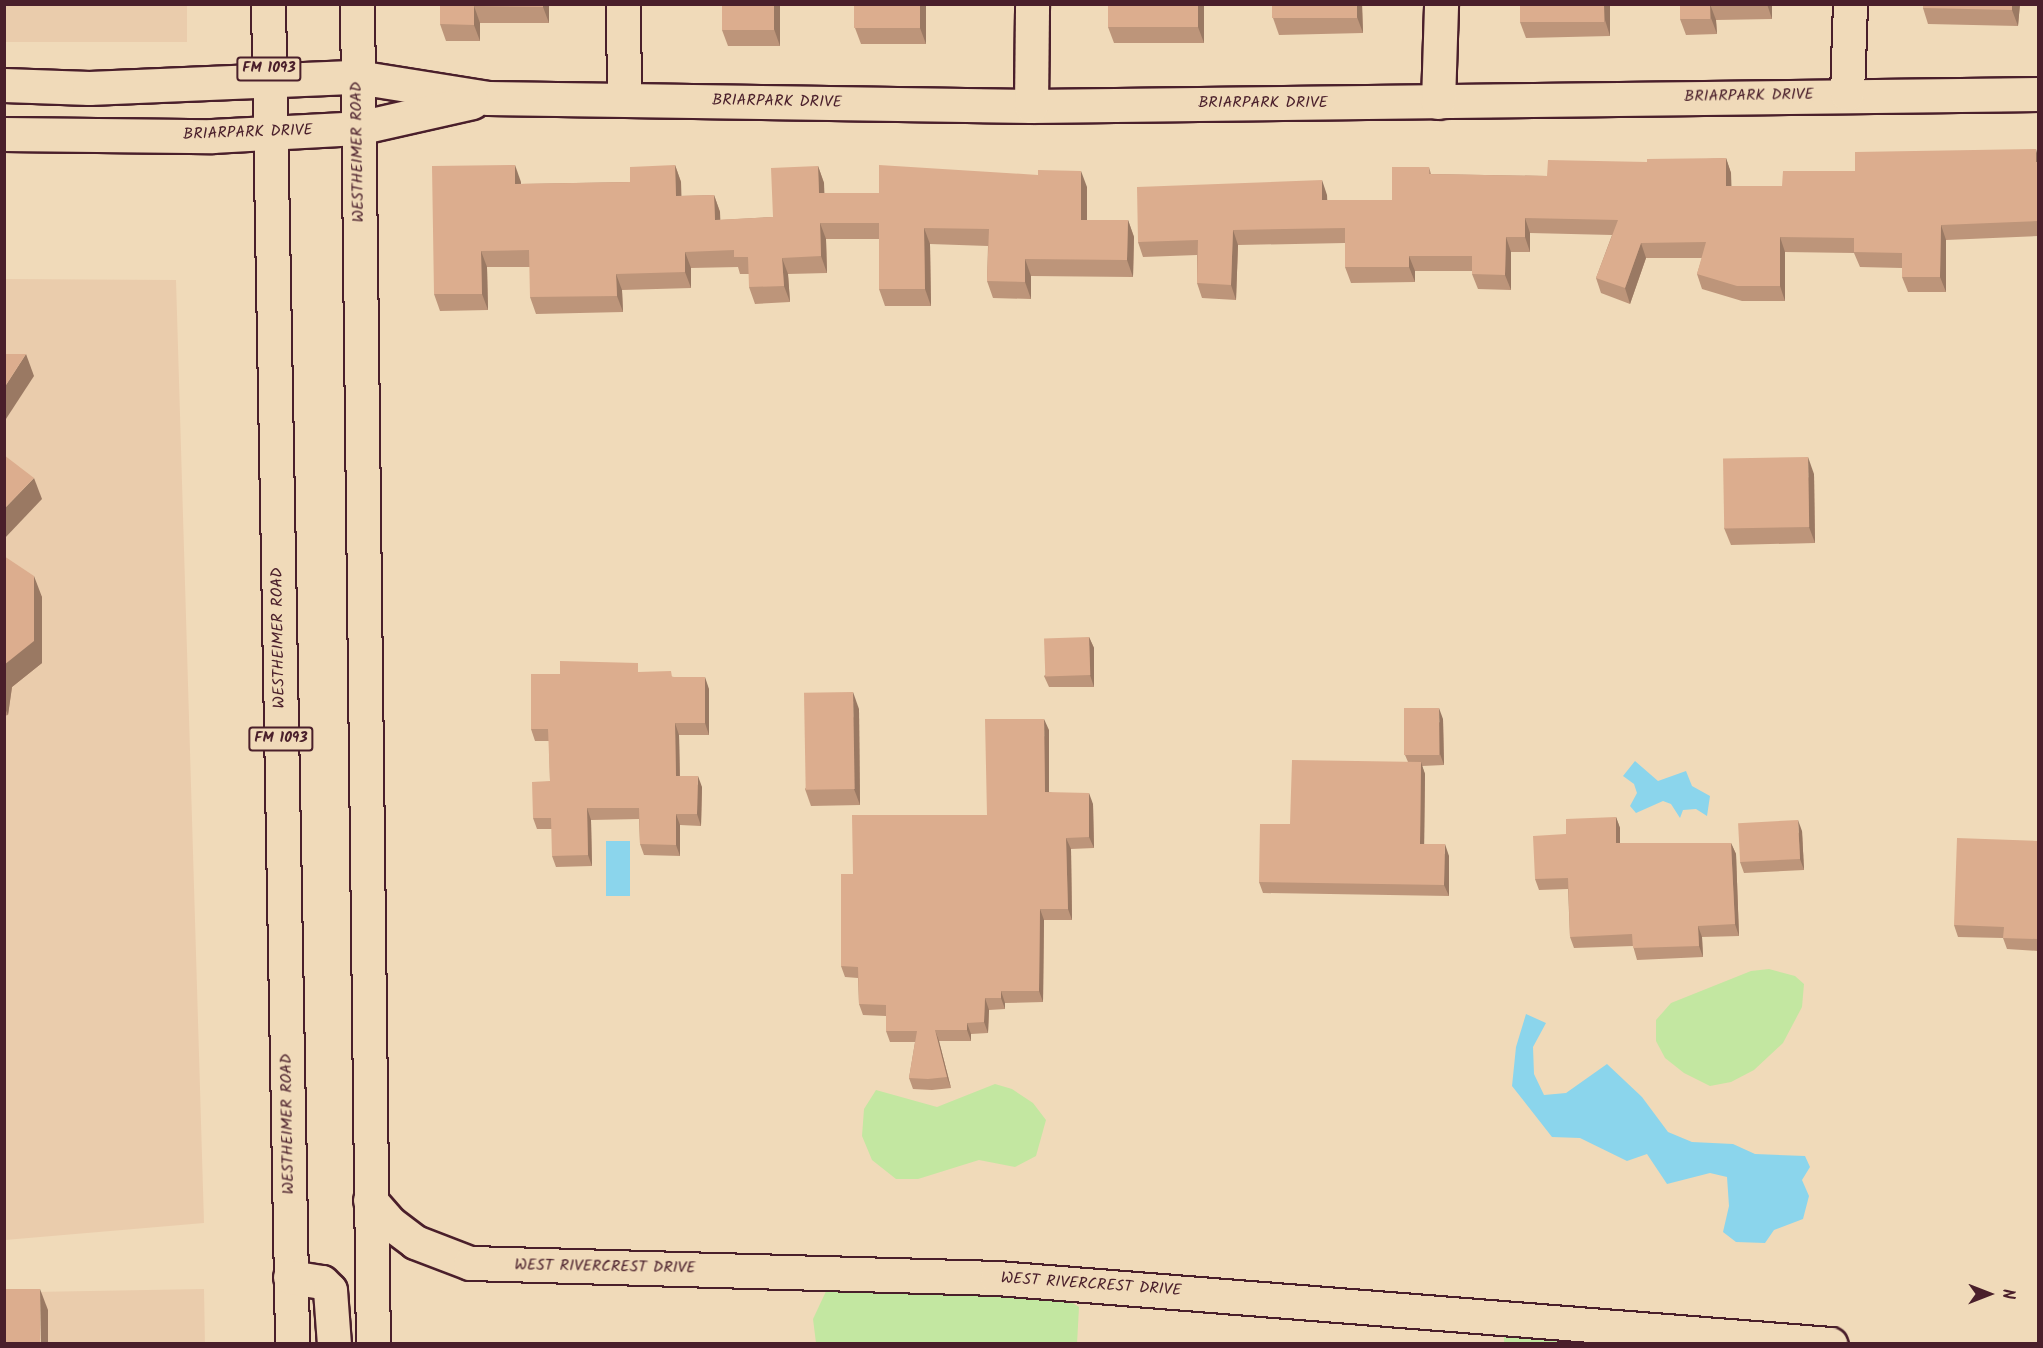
<!DOCTYPE html>
<style>
body{margin:0}
#map{position:relative;width:2043px;height:1348px;overflow:hidden;background:#f0dab9;font-family:Kalam,sans-serif}
div>[style]{position:absolute}
.built>*{inset:0;background:#eaccac;transform-origin:0 0}
.green>*{inset:0;background:#c3e7a1}
.water>*{inset:0;background:#8bd5ec;transform-origin:0 0}
.roads{filter:drop-shadow(2px 0 #4a1f2b) drop-shadow(-2px 0 #4a1f2b) drop-shadow(0 2px #4a1f2b) drop-shadow(0 -2px #4a1f2b)}
.minor>*{height:33px;margin:-16.5px;padding:0 16.5px;transform-origin:16.5px;border-radius:16.5px;background:#f0dab9}
.major>*{height:33px;margin:-16.5px;padding:0 16.5px;transform-origin:16.5px;border-radius:16.5px;background:#f0dab9}
.wall>*{inset:0;background:#bd957a}
.shaded-wall>*{inset:0;background:#9a7963}
.building>*{inset:0;background:#dcad8e;transform-origin:0 0}
span{translate:-50% -50%;white-space:nowrap;text-align:center;line-height:1.15;-webkit-text-stroke:4.5px #f0dab9;paint-order:stroke}
.shield-label span{padding:2px 4px;background:#f0dab9;border:2px solid;border-radius:4px;-webkit-text-stroke-width:0}
.shield-label{font-size:15px;color:#4a1f2b;font-weight:700}
.street-label{font-size:16px;color:#4a1f2b}
.frame{position:absolute;inset:0;border:6px solid #4a1f2b;pointer-events:none}
.north{position:absolute;left:1959px;top:1264px;width:60px;height:60px;-webkit-text-stroke:4px #f0dab9;paint-order:stroke;rotate:90deg;font-size:16px;font-weight:700;line-height:24px;text-align:center;color:#4a1f2b}
.north::after{content:'';display:block;margin:auto;width:21px;height:27px;background:#4a1f2b;clip-path:polygon(50% 0,100% 100%,50% 72%,0 100%)}
</style>
<div id="map">
<div class="built">
<div style="left:5px;top:4px;width:182px;height:38px"></div>
<div style="clip-path:polygon(5px 279px,176px 280px,204px 1223px,5px 1240px)"></div>
<div style="left:204px;top:1289px;width:54px;height:200px;rotate:89deg"></div>
</div>
<div class="green">
<div style="clip-path:polygon(1769px 969px,1795px 976px,1804px 984px,1802px 1007px,1783px 1043px,1754px 1070px,1731px 1082px,1710px 1086px,1684px 1073px,1665px 1058px,1656px 1041px,1656px 1020px,1671px 1003px,1751px 971px)"></div>
<div style="clip-path:polygon(995px 1084px,1012px 1089px,1033px 1103px,1046px 1120px,1036px 1156px,1015px 1167px,979px 1160px,918px 1179px,896px 1179px,872px 1160px,862px 1136px,864px 1109px,876px 1090px,937px 1107px)"></div>
<div style="clip-path:polygon(828px 1287px,1065px 1298px,1079px 1307px,1077px 1344px,816px 1343px,813px 1319px)"></div>
<div style="clip-path:polygon(1504px 1333px,1645px 1344px,1504px 1344px)"></div>
</div>
<div class="water">
<div style="clip-path:polygon(1635px 761px,1658px 781px,1686px 771px,1692px 786px,1710px 796px,1707px 816px,1696px 809px,1683px 810px,1680px 818px,1671px 804px,1663px 801px,1636px 813px,1630px 806px,1637px 793px,1634px 784px,1623px 776px)"></div>
<div style="left:606px;top:841px;width:24px;height:55px"></div>
<div style="clip-path:polygon(1526px 1014px,1546px 1023px,1533px 1047px,1534px 1074px,1544px 1095px,1566px 1093px,1607px 1064px,1642px 1097px,1668px 1132px,1692px 1142px,1733px 1144px,1755px 1154px,1805px 1156px,1810px 1167px,1802px 1180px,1809px 1196px,1803px 1219px,1774px 1230px,1765px 1243px,1736px 1242px,1723px 1232px,1729px 1206px,1727px 1177px,1710px 1173px,1667px 1184px,1647px 1154px,1627px 1161px,1580px 1138px,1552px 1137px,1512px 1086px,1516px 1047px)"></div>
</div>
<div class="roads">
<div class="minor">
<div style="left:623px;top:4px;width:95px;rotate:89.4deg"></div>
<div style="left:4px;top:85px;width:85px;rotate:2deg"></div>
<div style="left:89px;top:88px;width:268px;rotate:-2.4deg"></div>
<div style="left:357px;top:77px;width:133px;rotate:9.1deg"></div>
<div style="left:488px;top:98px;width:543px;rotate:0.84deg"></div>
<div style="left:1031px;top:106px;width:1007px;rotate:-0.68deg"></div>
<div style="left:1847px;top:94px;width:90px;rotate:-88.1deg"></div>
<div style="left:1438px;top:102px;width:98px;rotate:-88.2deg"></div>
<div style="left:1031px;top:106px;width:102px;rotate:-89.4deg"></div>
<div style="left:4px;top:134px;width:208px;rotate:0.6deg"></div>
<div style="left:212px;top:136px;width:146px;rotate:-3.1deg"></div>
<div style="left:358px;top:128px;width:117px;rotate:-12.8deg"></div>
<div style="left:370px;top:1200px;width:30px;rotate:49deg"></div>
<div style="left:390px;top:1223px;width:31px;rotate:37deg"></div>
<div style="left:415px;top:1242px;width:59px;rotate:20.9deg"></div>
<div style="left:470px;top:1263px;width:527px;rotate:1.63deg"></div>
<div style="left:997px;top:1278px;width:836px;rotate:4.53deg"></div>
</div>
<div class="major">
<div style="left:268px;top:4px;width:1340px;rotate:88.97deg"></div>
<div style="left:357px;top:4px;width:1340px;rotate:89.32deg"></div>
<div style="left:290px;top:1277px;width:32px;rotate:9deg"></div>
<div style="left:322px;top:1282px;width:11px;rotate:45deg"></div>
<div style="left:330px;top:1290px;width:54px;rotate:85.8deg"></div>
</div>
</div>
<div class="wall">
<div style="clip-path:polygon(440px 4px,549px 4px,549px 23px,480px 23px,480px 41px,446px 41px,440px 24px)"></div>
<div style="clip-path:polygon(780px 4px,780px 46px,728px 46px,722px 30px)"></div>
<div style="clip-path:polygon(926px 4px,926px 44px,861px 44px,855px 28px)"></div>
<div style="clip-path:polygon(1204px 4px,1204px 43px,1114px 43px,1108px 27px)"></div>
<div style="clip-path:polygon(1362px 4px,1363px 33px,1279px 35px,1273px 18px)"></div>
<div style="clip-path:polygon(1610px 4px,1610px 36px,1526px 38px,1520px 22px)"></div>
<div style="clip-path:polygon(1680px 4px,1772px 4px,1772px 19px,1716px 20px,1717px 34px,1686px 35px,1680px 19px)"></div>
<div style="clip-path:polygon(2020px 4px,2018px 26px,1928px 24px,1923px 8px)"></div>
<div style="clip-path:polygon(2038px 157px,2038px 236px,1946px 240px,1946px 292px,1908px 292px,1902px 277px,1902px 268px,1860px 267px,1854px 253px,1785px 252px,1785px 301px,1742px 301px,1702px 289px,1697px 274px,1702px 258px,1646px 258px,1630px 304px,1601px 293px,1596px 278px,1612px 235px,1530px 233px,1530px 252px,1511px 252px,1511px 290px,1478px 289px,1472px 274px,1472px 271px,1415px 271px,1415px 282px,1351px 283px,1345px 267px,1345px 243px,1238px 245px,1236px 300px,1202px 298px,1197px 283px,1197px 255px,1143px 257px,1138px 242px,1327px 195px,1327px 200px,1392px 200px,1429px 167px,1431px 174px,1547px 176px,1647px 162px,1726px 158px,1731px 173px,1731px 186px,1782px 186px,1855px 171px)"></div>
<div style="clip-path:polygon(675px 165px,681px 182px,681px 196px,714px 195px,720px 212px,720px 220px,773px 217px,818px 166px,824px 183px,824px 193px,879px 193px,1087px 187px,1087px 220px,1128px 220px,1134px 237px,1133px 277px,1031px 276px,1031px 299px,993px 298px,987px 281px,988px 246px,930px 244px,931px 306px,885px 306px,879px 289px,879px 239px,826px 239px,827px 273px,788px 274px,790px 302px,755px 304px,749px 287px,749px 274px,740px 274px,738px 267px,691px 268px,691px 288px,622px 290px,623px 312px,536px 314px,530px 297px,530px 267px,487px 267px,488px 310px,440px 311px,434px 294px,521px 182px,521px 184px,630px 182px)"></div>
<div style="clip-path:polygon(1814px 474px,1815px 543px,1731px 545px,1724px 528px)"></div>
<div style="clip-path:polygon(4px 556px,42px 597px,42px 663px,12px 687px,8px 715px,4px 716px)"></div>
<div style="clip-path:polygon(1089px 637px,1094px 648px,1094px 687px,1049px 687px,1044px 676px)"></div>
<div style="clip-path:polygon(641px 672px,674px 677px,709px 689px,709px 735px,679px 735px,680px 776px,702px 787px,701px 826px,680px 825px,680px 856px,644px 855px,640px 844px,639px 819px,591px 820px,592px 866px,556px 867px,552px 856px,552px 829px,537px 829px,533px 818px,550px 781px,549px 741px,535px 741px,531px 729px,560px 674px)"></div>
<div style="clip-path:polygon(859px 709px,860px 805px,811px 806px,805px 789px)"></div>
<div style="clip-path:polygon(1443px 719px,1444px 765px,1422px 766px,1425px 774px,1424px 844px,1449px 856px,1449px 896px,1263px 893px,1259px 882px,1290px 824px,1408px 762px,1405px 755px)"></div>
<div style="clip-path:polygon(1049px 730px,1049px 792px,1093px 804px,1094px 848px,1071px 849px,1072px 920px,1044px 920px,1043px 1002px,1005px 1003px,1005px 1009px,989px 1010px,988px 1033px,971px 1034px,971px 1041px,939px 1041px,951px 1088px,932px 1090px,913px 1089px,909px 1078px,915px 1042px,890px 1042px,886px 1031px,886px 1016px,863px 1015px,859px 1004px,858px 978px,845px 977px,841px 966px,853px 874px,987px 815px)"></div>
<div style="clip-path:polygon(1616px 817px,1620px 828px,1620px 843px,1731px 843px,1736px 854px,1739px 936px,1702px 937px,1703px 957px,1637px 960px,1633px 946px,1574px 948px,1570px 937px,1568px 889px,1539px 890px,1535px 879px,1566px 834px)"></div>
<div style="clip-path:polygon(1802px 831px,1804px 870px,1744px 873px,1740px 862px)"></div>
<div style="clip-path:polygon(2038px 841px,2038px 951px,2007px 949px,2003px 938px,1958px 937px,1954px 925px)"></div>
</div>
<div class="shaded-wall">
<div style="clip-path:polygon(543px 4px,549px 4px,549px 23px,543px 7px)"></div>
<div style="clip-path:polygon(774px 4px,780px 4px,780px 46px,774px 29px)"></div>
<div style="clip-path:polygon(920px 4px,926px 4px,926px 44px,920px 28px)"></div>
<div style="clip-path:polygon(1198px 4px,1204px 4px,1204px 43px,1198px 27px)"></div>
<div style="clip-path:polygon(1357px 4px,1362px 4px,1363px 33px,1357px 17px)"></div>
<div style="clip-path:polygon(1604px 4px,1610px 4px,1610px 36px,1605px 20px)"></div>
<div style="clip-path:polygon(1710px 4px,1716px 20px,1717px 34px,1711px 18px)"></div>
<div style="clip-path:polygon(1767px 4px,1772px 4px,1772px 19px)"></div>
<div style="clip-path:polygon(2012px 4px,2020px 4px,2018px 26px,2012px 10px)"></div>
<div style="clip-path:polygon(474px 6px,480px 23px,480px 41px,474px 25px)"></div>
<div style="clip-path:polygon(2036px 149px,2038px 157px,2038px 169px,2036px 162px)"></div>
<div style="clip-path:polygon(1726px 158px,1731px 173px,1732px 201px,1726px 186px)"></div>
<div style="clip-path:polygon(515px 165px,521px 182px,521px 200px,515px 184px)"></div>
<div style="clip-path:polygon(675px 165px,681px 182px,682px 213px,676px 196px)"></div>
<div style="clip-path:polygon(818px 166px,824px 183px,825px 209px,819px 193px)"></div>
<div style="clip-path:polygon(1081px 171px,1087px 187px,1087px 237px,1081px 220px)"></div>
<div style="clip-path:polygon(1322px 180px,1327px 195px,1328px 215px,1322px 200px)"></div>
<div style="clip-path:polygon(714px 195px,720px 212px,721px 236px,715px 220px)"></div>
<div style="clip-path:polygon(1525px 218px,1530px 233px,1530px 252px,1525px 237px)"></div>
<div style="clip-path:polygon(1128px 220px,1134px 237px,1133px 277px,1127px 260px)"></div>
<div style="clip-path:polygon(820px 223px,826px 239px,827px 273px,821px 256px)"></div>
<div style="clip-path:polygon(1941px 225px,1946px 240px,1946px 292px,1940px 277px)"></div>
<div style="clip-path:polygon(924px 228px,930px 244px,931px 306px,925px 289px)"></div>
<div style="clip-path:polygon(1233px 230px,1238px 245px,1236px 300px,1231px 285px)"></div>
<div style="clip-path:polygon(1506px 237px,1511px 252px,1511px 290px,1505px 275px)"></div>
<div style="clip-path:polygon(1780px 237px,1785px 252px,1785px 301px,1780px 286px)"></div>
<div style="clip-path:polygon(1641px 243px,1646px 258px,1630px 304px,1625px 288px)"></div>
<div style="clip-path:polygon(481px 251px,487px 267px,488px 310px,482px 294px)"></div>
<div style="clip-path:polygon(685px 252px,691px 268px,691px 288px,685px 272px)"></div>
<div style="clip-path:polygon(1409px 256px,1415px 271px,1415px 282px,1409px 267px)"></div>
<div style="clip-path:polygon(782px 258px,788px 274px,790px 302px,784px 286px)"></div>
<div style="clip-path:polygon(1025px 259px,1031px 276px,1031px 299px,1025px 282px)"></div>
<div style="clip-path:polygon(616px 274px,622px 290px,623px 312px,617px 296px)"></div>
<div style="clip-path:polygon(26px 354px,34px 376px,4px 422px,4px 388px)"></div>
<div style="clip-path:polygon(1808px 457px,1814px 474px,1815px 543px,1809px 527px)"></div>
<div style="clip-path:polygon(34px 478px,42px 499px,4px 539px,4px 509px)"></div>
<div style="clip-path:polygon(34px 576px,42px 597px,42px 663px,12px 687px,8px 715px,4px 706px,4px 665px)"></div>
<div style="clip-path:polygon(1089px 637px,1094px 648px,1094px 687px,1090px 675px)"></div>
<div style="clip-path:polygon(705px 677px,709px 689px,709px 735px,705px 723px)"></div>
<div style="clip-path:polygon(853px 692px,859px 709px,860px 805px,854px 789px)"></div>
<div style="clip-path:polygon(1439px 708px,1443px 719px,1444px 765px,1440px 754px)"></div>
<div style="clip-path:polygon(1044px 719px,1049px 730px,1049px 803px,1045px 792px)"></div>
<div style="clip-path:polygon(675px 723px,679px 735px,680px 787px,676px 776px)"></div>
<div style="clip-path:polygon(1421px 762px,1425px 774px,1424px 856px,1420px 844px)"></div>
<div style="clip-path:polygon(698px 776px,702px 787px,701px 826px,697px 814px)"></div>
<div style="clip-path:polygon(1089px 793px,1093px 804px,1094px 848px,1089px 837px)"></div>
<div style="clip-path:polygon(587px 808px,591px 820px,592px 866px,588px 855px)"></div>
<div style="clip-path:polygon(676px 814px,680px 825px,680px 856px,676px 845px)"></div>
<div style="clip-path:polygon(1616px 817px,1620px 828px,1620px 854px,1616px 843px)"></div>
<div style="clip-path:polygon(1798px 820px,1802px 831px,1804px 870px,1800px 859px)"></div>
<div style="clip-path:polygon(1066px 838px,1071px 849px,1072px 920px,1068px 909px)"></div>
<div style="clip-path:polygon(1731px 843px,1736px 854px,1739px 936px,1735px 924px)"></div>
<div style="clip-path:polygon(1445px 844px,1449px 856px,1449px 896px,1444px 885px)"></div>
<div style="clip-path:polygon(1040px 909px,1044px 920px,1043px 1002px,1039px 991px)"></div>
<div style="clip-path:polygon(1698px 926px,1702px 937px,1703px 957px,1699px 946px)"></div>
<div style="clip-path:polygon(1001px 991px,1005px 1003px,1005px 1009px,1001px 998px)"></div>
<div style="clip-path:polygon(985px 998px,989px 1010px,988px 1033px,984px 1022px)"></div>
<div style="clip-path:polygon(967px 1023px,971px 1034px,971px 1041px,967px 1030px)"></div>
<div style="clip-path:polygon(935px 1030px,939px 1041px,951px 1088px,947px 1077px)"></div>
<div style="clip-path:polygon(40px 1289px,48px 1310px,48px 1344px,41px 1344px)"></div>
</div>
<div class="building">
<div style="clip-path:polygon(440px 4px,543px 4px,543px 7px,474px 6px,474px 25px,440px 24px)"></div>
<div style="left:722px;top:4px;width:52px;height:26px"></div>
<div style="left:854px;top:4px;width:66px;height:24px"></div>
<div style="left:1108px;top:4px;width:90px;height:23px"></div>
<div style="left:1272px;top:4px;width:85px;height:14px"></div>
<div style="left:1520px;top:4px;width:84px;height:18px"></div>
<div style="left:1680px;top:4px;width:30px;height:15px"></div>
<div style="clip-path:polygon(1923px 4px,2012px 4px,2012px 10px,1923px 8px)"></div>
<div style="clip-path:polygon(2036px 149px,2036px 162px,2038px 162px,2038px 221px,1941px 225px,1940px 277px,1902px 277px,1902px 253px,1854px 252px,1854px 238px,1780px 237px,1780px 286px,1737px 286px,1697px 274px,1706px 242px,1641px 243px,1625px 288px,1596px 278px,1618px 220px,1525px 218px,1525px 237px,1506px 237px,1505px 275px,1472px 274px,1472px 256px,1409px 256px,1409px 267px,1345px 267px,1345px 228px,1233px 230px,1231px 285px,1197px 283px,1198px 240px,1138px 242px,1137px 187px,1322px 180px,1322px 200px,1392px 200px,1392px 167px,1429px 167px,1429px 174px,1547px 176px,1548px 160px,1647px 162px,1647px 159px,1726px 158px,1726px 186px,1782px 186px,1783px 171px,1855px 171px,1855px 152px)"></div>
<div style="clip-path:polygon(515px 165px,515px 184px,630px 182px,630px 167px,675px 165px,676px 196px,714px 195px,715px 220px,773px 217px,771px 168px,818px 166px,819px 193px,879px 193px,879px 165px,1038px 175px,1038px 170px,1081px 171px,1081px 220px,1128px 220px,1127px 260px,1025px 259px,1025px 282px,987px 281px,989px 229px,924px 228px,925px 289px,879px 289px,879px 223px,820px 223px,821px 256px,782px 258px,784px 286px,749px 287px,748px 257px,734px 257px,734px 250px,685px 252px,685px 272px,616px 274px,617px 296px,530px 297px,529px 250px,481px 251px,482px 294px,434px 294px,432px 166px)"></div>
<div style="clip-path:polygon(4px 354px,26px 354px,4px 388px)"></div>
<div style="clip-path:polygon(4px 455px,34px 478px,4px 509px)"></div>
<div style="left:1808px;top:457px;width:70px;height:85px;rotate:89deg"></div>
<div style="clip-path:polygon(4px 556px,34px 576px,34px 641px,4px 665px)"></div>
<div style="left:1089px;top:637px;width:38px;height:45px;rotate:88deg"></div>
<div style="clip-path:polygon(560px 661px,638px 663px,638px 672px,671px 671px,672px 677px,705px 677px,705px 723px,675px 723px,676px 776px,698px 776px,697px 814px,676px 814px,676px 845px,640px 844px,639px 808px,587px 808px,588px 855px,552px 856px,551px 818px,533px 818px,532px 782px,550px 781px,548px 729px,531px 729px,531px 674px,560px 674px)"></div>
<div style="left:853px;top:692px;width:97px;height:49px;rotate:89deg"></div>
<div style="left:1404px;top:708px;width:35px;height:47px"></div>
<div style="clip-path:polygon(985px 719px,1044px 719px,1045px 792px,1089px 793px,1089px 837px,1066px 838px,1068px 909px,1040px 909px,1039px 991px,1001px 991px,1001px 998px,985px 998px,984px 1022px,967px 1023px,967px 1030px,935px 1030px,947px 1077px,928px 1079px,909px 1078px,917px 1031px,886px 1031px,886px 1005px,859px 1004px,858px 967px,841px 966px,841px 874px,853px 874px,852px 815px,987px 815px)"></div>
<div style="clip-path:polygon(1292px 760px,1421px 762px,1420px 844px,1445px 844px,1444px 885px,1259px 882px,1260px 824px,1290px 824px)"></div>
<div style="clip-path:polygon(1616px 817px,1616px 843px,1731px 843px,1735px 924px,1698px 926px,1699px 946px,1633px 948px,1632px 934px,1570px 937px,1568px 878px,1535px 879px,1533px 836px,1566px 834px,1566px 819px)"></div>
<div style="left:1798px;top:820px;width:39px;height:60px;rotate:87deg"></div>
<div style="clip-path:polygon(1957px 838px,2038px 841px,2038px 939px,2003px 938px,2004px 927px,1954px 925px)"></div>
<div style="left:4px;top:1289px;width:36px;height:55px"></div>
<div style="clip-path:polygon(164px 1342px,164px 1344px,92px 1344px)"></div>
</div>
<div class="shield-label">
<span style="left:269px;top:69px">FM 1093</span>
<span style="left:281px;top:739px">FM 1093</span>
</div>
<div class="street-label">
<span style="left:1749px;top:96px;rotate:-1deg">BRIARPARK DRIVE</span>
<span style="left:777px;top:102px;rotate:1deg">BRIARPARK DRIVE</span>
<span style="left:1263px;top:103px">BRIARPARK DRIVE</span>
<span style="left:248px;top:133px;rotate:-2deg">BRIARPARK DRIVE</span>
<span style="left:358px;top:152px;rotate:-91deg">WESTHEIMER ROAD</span>
<span style="left:279px;top:638px;rotate:-91deg">WESTHEIMER ROAD</span>
<span style="left:288px;top:1124px;rotate:-91deg">WESTHEIMER ROAD</span>
<span style="left:605px;top:1267px;rotate:1deg">WEST RIVERCREST DRIVE</span>
<span style="left:1091px;top:1285px;rotate:4deg">WEST RIVERCREST DRIVE</span>
</div>
<div class="frame"></div>
<div class="north">N</div>
</div>
